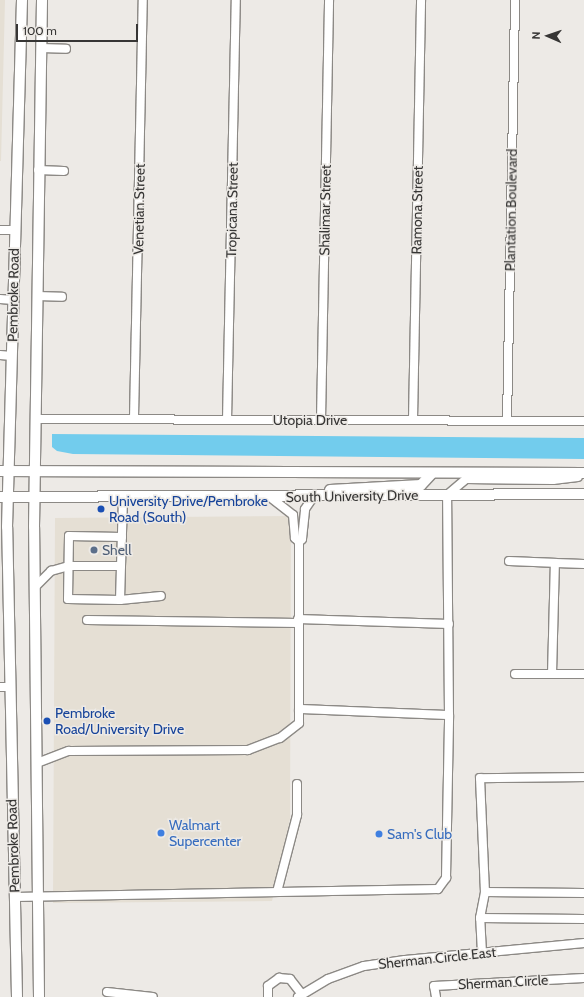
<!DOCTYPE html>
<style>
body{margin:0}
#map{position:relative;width:584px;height:997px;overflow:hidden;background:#edeae6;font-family:Cabin,sans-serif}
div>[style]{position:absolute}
.built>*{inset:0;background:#e5dfd4}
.water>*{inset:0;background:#72cced}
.roads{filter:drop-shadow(1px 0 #8c8985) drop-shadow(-1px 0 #8c8985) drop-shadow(0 1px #8c8985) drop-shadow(0 -1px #8c8985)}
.minor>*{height:8px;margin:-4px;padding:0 4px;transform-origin:4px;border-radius:4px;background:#fff}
.major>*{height:10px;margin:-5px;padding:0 5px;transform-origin:5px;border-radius:5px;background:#fff}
.dots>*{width:11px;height:11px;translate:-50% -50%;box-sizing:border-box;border:2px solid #edeae6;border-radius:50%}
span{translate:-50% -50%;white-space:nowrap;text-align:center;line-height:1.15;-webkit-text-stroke:3px #edeae6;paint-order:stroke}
.street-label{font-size:14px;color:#373635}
.transit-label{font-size:14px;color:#164399}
.left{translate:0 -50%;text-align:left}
.service-label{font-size:14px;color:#4e5e75}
.shop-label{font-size:14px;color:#366cbe}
.north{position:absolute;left:528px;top:16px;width:40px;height:40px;-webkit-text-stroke:3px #edeae6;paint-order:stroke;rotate:272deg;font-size:11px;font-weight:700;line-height:16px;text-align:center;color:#373635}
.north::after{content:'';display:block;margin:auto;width:14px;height:18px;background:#373635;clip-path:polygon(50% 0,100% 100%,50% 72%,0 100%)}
.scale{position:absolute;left:16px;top:24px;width:122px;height:18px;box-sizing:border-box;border:2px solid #373635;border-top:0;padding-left:5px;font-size:12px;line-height:14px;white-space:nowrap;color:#373635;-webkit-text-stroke:3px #edeae6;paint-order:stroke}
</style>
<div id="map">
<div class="built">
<div style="clip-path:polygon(0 0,5px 0,1px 161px,0 161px)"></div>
<div style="clip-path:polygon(291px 516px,290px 819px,272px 901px,53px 903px,55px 518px)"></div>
</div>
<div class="water">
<div style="clip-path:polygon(52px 434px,584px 438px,584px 459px,73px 454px,57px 451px,52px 447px)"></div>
</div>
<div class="roads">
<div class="minor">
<div style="left:41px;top:48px;width:25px;rotate:2deg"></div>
<div style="left:38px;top:170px;width:26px;rotate:2deg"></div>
<div style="left:0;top:230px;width:15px"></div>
<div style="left:37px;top:296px;width:25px;rotate:2deg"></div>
<div style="left:0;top:299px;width:13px;rotate:4deg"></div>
<div style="left:0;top:355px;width:12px;rotate:5deg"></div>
<div style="left:134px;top:418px;width:418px;rotate:-88.8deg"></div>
<div style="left:36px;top:419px;width:548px;rotate:0.21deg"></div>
<div style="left:227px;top:420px;width:420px;rotate:-88.8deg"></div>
<div style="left:321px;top:420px;width:420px;rotate:-88.9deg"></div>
<div style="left:413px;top:420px;width:420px;rotate:-88.9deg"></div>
<div style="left:507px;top:421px;width:421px;rotate:-88.9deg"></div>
<div style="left:270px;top:497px;width:29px;rotate:38deg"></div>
<div style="left:293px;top:515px;width:23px;rotate:85deg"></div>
<div style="left:295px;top:538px;width:6px;rotate:45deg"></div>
<div style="left:122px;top:537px;width:53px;rotate:-178.9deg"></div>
<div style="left:69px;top:536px;width:63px;rotate:90.9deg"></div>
<div style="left:68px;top:599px;width:52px;rotate:1.1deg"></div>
<div style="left:120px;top:600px;width:102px;rotate:-88.3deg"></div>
<div style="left:509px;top:561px;width:75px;rotate:2.3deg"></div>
<div style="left:35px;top:587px;width:23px;rotate:-45deg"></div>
<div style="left:51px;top:571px;width:18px;rotate:-16deg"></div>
<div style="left:68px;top:566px;width:53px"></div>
<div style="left:120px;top:600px;width:41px;rotate:-5.6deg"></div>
<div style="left:298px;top:619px;width:151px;rotate:1.9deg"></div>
<div style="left:87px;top:620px;width:211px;rotate:0.8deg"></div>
<div style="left:515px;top:674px;width:69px"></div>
<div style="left:552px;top:674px;width:111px;rotate:-88.5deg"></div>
<div style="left:0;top:687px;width:9px"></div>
<div style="left:299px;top:709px;width:150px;rotate:2.3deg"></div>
<div style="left:449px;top:715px;width:220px;rotate:-90.5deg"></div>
<div style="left:447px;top:495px;width:25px;rotate:-40deg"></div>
<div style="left:466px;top:479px;width:87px;rotate:0.7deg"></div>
<div style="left:553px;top:480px;width:25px;rotate:-7deg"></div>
<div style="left:37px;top:763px;width:34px;rotate:-21deg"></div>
<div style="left:69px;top:751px;width:179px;rotate:-0.3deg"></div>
<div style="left:248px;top:750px;width:34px;rotate:-21deg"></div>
<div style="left:280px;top:738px;width:24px;rotate:-38deg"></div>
<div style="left:299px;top:723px;width:181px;rotate:-90deg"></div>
<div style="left:299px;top:542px;width:4px;rotate:-45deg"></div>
<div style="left:302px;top:539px;width:30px;rotate:-84deg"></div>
<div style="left:305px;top:509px;width:14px;rotate:-56deg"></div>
<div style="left:584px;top:777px;width:104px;rotate:179.4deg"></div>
<div style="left:480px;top:778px;width:114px;rotate:87.5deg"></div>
<div style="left:485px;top:892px;width:99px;rotate:0.6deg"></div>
<div style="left:277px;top:892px;width:80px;rotate:-75.4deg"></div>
<div style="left:297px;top:815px;width:31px;rotate:-90deg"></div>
<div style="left:15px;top:897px;width:423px;rotate:-1.1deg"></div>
<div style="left:438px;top:889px;width:14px;rotate:-54deg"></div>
<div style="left:446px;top:878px;width:163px;rotate:-88.9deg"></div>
<div style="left:480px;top:918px;width:104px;rotate:0.6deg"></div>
<div style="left:482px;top:953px;width:35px;rotate:-93deg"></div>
<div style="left:480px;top:918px;width:26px;rotate:-79deg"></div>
<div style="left:107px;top:992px;width:46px;rotate:6.2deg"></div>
<div style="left:268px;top:997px;width:11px;rotate:-90deg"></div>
<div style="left:268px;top:986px;width:14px;rotate:-36deg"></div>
<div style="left:279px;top:978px;width:11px;rotate:5deg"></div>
<div style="left:290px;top:979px;width:18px;rotate:52deg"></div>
<div style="left:298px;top:997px;width:35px;rotate:-31deg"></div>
<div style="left:328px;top:979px;width:38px;rotate:-20deg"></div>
<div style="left:364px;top:966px;width:41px;rotate:-8.3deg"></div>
<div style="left:405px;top:960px;width:180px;rotate:-5.4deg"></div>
<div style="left:436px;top:997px;width:11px;rotate:-100deg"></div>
<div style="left:434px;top:986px;width:150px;rotate:-3.1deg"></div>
</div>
<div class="major">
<div style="left:0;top:471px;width:584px;rotate:0.2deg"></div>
<div style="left:330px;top:490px;width:91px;rotate:-3.1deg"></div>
<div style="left:421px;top:485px;width:16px;rotate:-47deg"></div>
<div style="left:0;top:497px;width:584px;rotate:-0.29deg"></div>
<div style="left:17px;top:997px;width:470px;rotate:-91.2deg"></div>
<div style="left:7px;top:527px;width:527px;rotate:-88.37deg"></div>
<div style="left:39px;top:997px;width:470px;rotate:-90.6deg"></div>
<div style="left:34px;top:527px;width:527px;rotate:-89.13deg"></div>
</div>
</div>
<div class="dots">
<div style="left:101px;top:509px;background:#1a4fb4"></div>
<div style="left:94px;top:550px;background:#5c6f8a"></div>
<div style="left:47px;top:721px;background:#1a4fb4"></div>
<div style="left:161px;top:833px;background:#3f7fe0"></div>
<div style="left:379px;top:834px;background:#3f7fe0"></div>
</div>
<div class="street-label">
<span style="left:139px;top:209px;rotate:-89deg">Venetian Street</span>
<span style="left:232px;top:210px;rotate:-89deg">Tropicana Street</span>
<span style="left:325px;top:210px;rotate:-89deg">Shalimar Street</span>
<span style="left:417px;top:210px;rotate:-89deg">Ramona Street</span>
<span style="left:511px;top:210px;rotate:-89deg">Plantation Boulevard</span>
<span style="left:13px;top:295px;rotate:-89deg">Pembroke Road</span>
<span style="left:310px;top:420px">Utopia Drive</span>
<span style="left:352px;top:496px;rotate:-1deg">South University Drive</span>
<span style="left:13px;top:846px;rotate:-92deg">Pembroke Road</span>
<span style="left:437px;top:958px;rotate:-6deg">Sherman Circle East</span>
<span style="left:503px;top:982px;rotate:-3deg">Sherman Circle</span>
</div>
<div class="transit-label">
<span class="left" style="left:109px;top:509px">University Drive/Pembroke<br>Road (South)</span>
<span class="left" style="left:55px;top:721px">Pembroke<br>Road/University Drive</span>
</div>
<div class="service-label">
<span class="left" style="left:102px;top:550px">Shell</span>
</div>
<div class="shop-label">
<span class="left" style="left:169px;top:833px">Walmart<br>Supercenter</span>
<span class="left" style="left:387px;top:834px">Sam's Club</span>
</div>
<div class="north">N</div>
<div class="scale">100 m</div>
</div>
